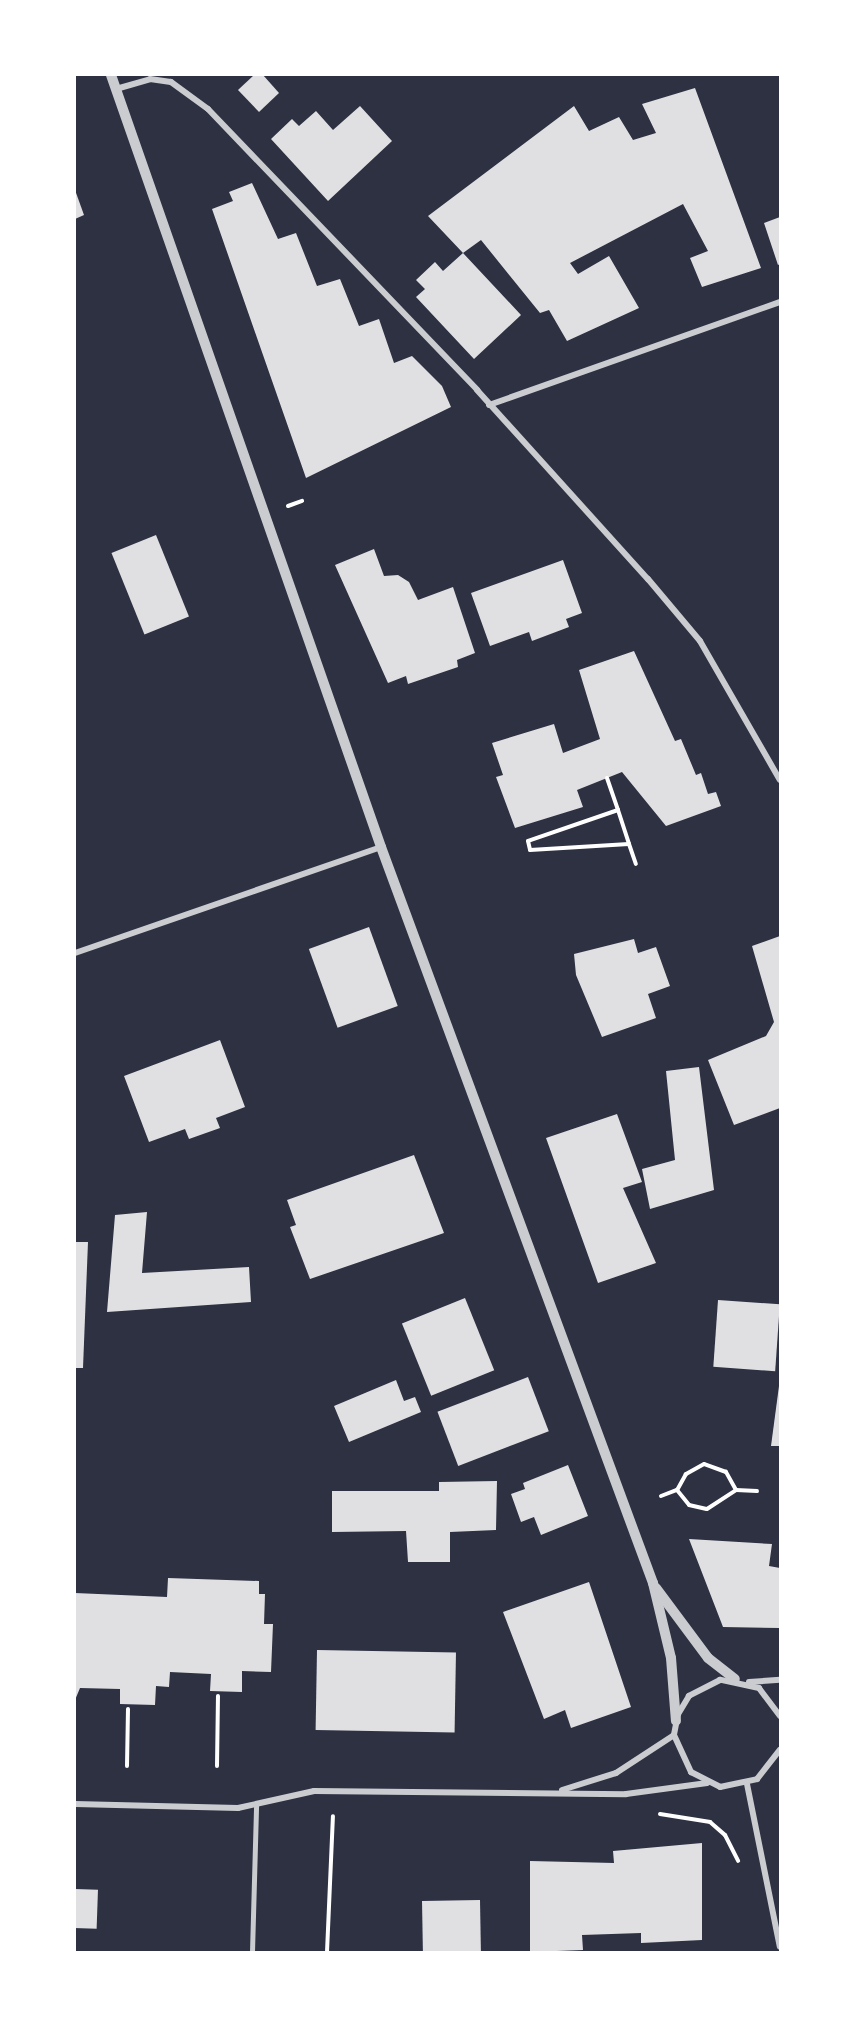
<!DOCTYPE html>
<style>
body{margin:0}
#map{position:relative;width:855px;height:2027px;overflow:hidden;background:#2d3142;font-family:"PT Sans",sans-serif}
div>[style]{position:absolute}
.building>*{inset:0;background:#e0e0e3;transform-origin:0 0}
.path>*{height:4px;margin:-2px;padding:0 2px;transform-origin:2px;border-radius:2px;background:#fff}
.service>*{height:4.5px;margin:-2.25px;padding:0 2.25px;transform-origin:2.25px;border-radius:2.25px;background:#caccd0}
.minor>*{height:6px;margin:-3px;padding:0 3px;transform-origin:3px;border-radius:3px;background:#caccd0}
.tertiary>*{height:10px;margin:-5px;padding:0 5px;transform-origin:5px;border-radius:5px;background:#caccd0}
span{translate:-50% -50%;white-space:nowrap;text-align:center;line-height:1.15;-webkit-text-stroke:6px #fff;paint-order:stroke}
.frame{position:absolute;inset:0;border:76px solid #fff;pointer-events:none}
</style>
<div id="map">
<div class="building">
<div style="clip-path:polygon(254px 75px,263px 75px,279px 93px,259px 112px,238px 90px)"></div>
<div style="clip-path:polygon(695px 88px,761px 268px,702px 287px,690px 258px,708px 251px,683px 204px,570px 263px,578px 274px,609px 256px,639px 308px,567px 341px,549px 310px,540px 313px,481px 240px,463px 253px,428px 216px,574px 106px,589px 131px,619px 117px,633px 140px,656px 133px,642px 104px)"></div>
<div style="clip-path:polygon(360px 106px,392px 141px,328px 201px,271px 139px,292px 119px,299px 126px,316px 111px,333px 130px)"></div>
<div style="clip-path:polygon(252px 183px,278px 239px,296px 233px,317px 286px,340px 279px,359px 326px,379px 319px,394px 363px,412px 356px,442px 386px,451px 407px,306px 478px,212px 209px,233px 201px,229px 192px)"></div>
<div style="clip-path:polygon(75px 190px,84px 215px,75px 219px)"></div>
<div style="clip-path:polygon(780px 217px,780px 264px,778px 265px,764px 223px)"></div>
<div style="clip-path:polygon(463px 253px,521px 315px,474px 359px,416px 297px,425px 289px,416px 280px,435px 262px,443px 271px)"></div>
<div style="left:156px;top:535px;width:88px;height:48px;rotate:68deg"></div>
<div style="clip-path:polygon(374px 549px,384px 576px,398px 575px,409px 582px,418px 600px,453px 587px,475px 653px,457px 660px,458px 667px,408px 684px,406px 676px,388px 683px,335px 565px)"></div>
<div style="clip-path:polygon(563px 560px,582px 613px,566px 619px,569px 627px,532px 641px,529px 632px,490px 646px,471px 593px)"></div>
<div style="clip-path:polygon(634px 651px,675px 741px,681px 739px,696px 775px,701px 773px,708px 794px,716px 792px,721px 806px,666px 826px,622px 772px,577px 790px,583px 807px,515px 828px,496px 777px,503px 775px,492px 743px,554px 724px,563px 753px,600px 739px,579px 670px)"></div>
<div style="left:369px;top:927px;width:84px;height:64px;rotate:70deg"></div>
<div style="clip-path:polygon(780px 936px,780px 1108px,734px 1125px,708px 1060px,766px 1036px,774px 1022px,752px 946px)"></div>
<div style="clip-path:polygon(634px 939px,638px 953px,656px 947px,670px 986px,648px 994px,656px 1018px,602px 1037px,576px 975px,574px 954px)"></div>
<div style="clip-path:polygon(220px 1040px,245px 1107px,216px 1118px,220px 1128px,189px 1139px,185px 1129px,149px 1142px,124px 1076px)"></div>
<div style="clip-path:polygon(699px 1067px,714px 1190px,650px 1209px,642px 1169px,675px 1160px,666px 1071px)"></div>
<div style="clip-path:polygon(617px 1114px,642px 1182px,623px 1188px,656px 1263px,598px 1283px,546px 1138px)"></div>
<div style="clip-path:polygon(414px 1155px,444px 1233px,310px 1279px,290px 1227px,296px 1225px,287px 1200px)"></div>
<div style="clip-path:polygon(147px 1212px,142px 1273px,249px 1267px,251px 1302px,107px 1312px,115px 1215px)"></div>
<div style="clip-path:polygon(75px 1242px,88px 1242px,83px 1368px,75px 1368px)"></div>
<div style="left:465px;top:1298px;width:78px;height:68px;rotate:68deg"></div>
<div style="left:718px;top:1300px;width:62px;height:67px;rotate:4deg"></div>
<div style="left:528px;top:1377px;width:58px;height:97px;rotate:69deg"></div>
<div style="clip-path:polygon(396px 1380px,404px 1401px,415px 1397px,421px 1412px,349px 1442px,334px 1406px)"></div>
<div style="clip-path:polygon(779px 1386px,780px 1387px,780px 1446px,771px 1446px)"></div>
<div style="clip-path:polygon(568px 1465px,588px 1516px,541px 1535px,534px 1517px,521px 1522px,511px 1494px,525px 1489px,523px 1483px)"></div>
<div style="clip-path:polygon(497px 1481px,496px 1530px,450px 1532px,450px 1562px,408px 1562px,406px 1531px,332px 1532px,332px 1491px,439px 1491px,439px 1482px)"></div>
<div style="clip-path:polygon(689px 1539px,772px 1544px,769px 1566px,780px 1568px,780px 1628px,723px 1627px)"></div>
<div style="clip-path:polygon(168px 1578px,259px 1581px,259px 1594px,265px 1594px,264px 1624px,273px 1624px,271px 1672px,242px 1671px,242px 1692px,210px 1691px,211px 1674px,170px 1672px,169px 1687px,156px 1686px,155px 1705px,120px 1704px,120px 1689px,80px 1688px,75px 1700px,75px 1593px,167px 1597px)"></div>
<div style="clip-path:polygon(589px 1582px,631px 1707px,571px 1728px,565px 1710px,544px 1719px,503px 1612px)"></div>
<div style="left:317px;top:1650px;width:139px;height:80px;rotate:1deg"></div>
<div style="clip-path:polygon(702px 1843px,702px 1940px,641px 1943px,641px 1933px,582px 1935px,583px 1950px,530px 1952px,530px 1861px,614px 1863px,613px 1851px)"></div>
<div style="left:75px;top:1889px;width:23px;height:39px;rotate:2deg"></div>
<div style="left:480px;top:1900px;width:52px;height:58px;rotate:89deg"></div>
</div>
<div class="path">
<div style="left:288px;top:506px;width:15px;rotate:-20deg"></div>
<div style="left:607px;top:778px;width:34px;rotate:71deg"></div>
<div style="left:618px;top:810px;width:95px;rotate:161deg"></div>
<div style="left:528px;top:841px;width:9px;rotate:77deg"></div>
<div style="left:530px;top:850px;width:99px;rotate:-3.5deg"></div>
<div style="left:629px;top:844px;width:21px;rotate:71deg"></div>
<div style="left:618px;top:810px;width:36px;rotate:72deg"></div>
<div style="left:736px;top:1490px;width:21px;rotate:3deg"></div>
<div style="left:661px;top:1496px;width:17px;rotate:-21deg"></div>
<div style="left:677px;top:1490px;width:19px;rotate:51deg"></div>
<div style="left:689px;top:1505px;width:18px;rotate:13deg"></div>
<div style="left:707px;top:1509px;width:35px;rotate:-33deg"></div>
<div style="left:736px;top:1490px;width:21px;rotate:-119deg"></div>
<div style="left:726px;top:1472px;width:23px;rotate:-160deg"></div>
<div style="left:704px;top:1464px;width:21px;rotate:151deg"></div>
<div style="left:686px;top:1474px;width:18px;rotate:119deg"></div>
<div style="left:127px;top:1766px;width:57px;rotate:-89deg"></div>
<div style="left:217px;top:1766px;width:70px;rotate:-89.2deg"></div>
<div style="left:660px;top:1814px;width:51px;rotate:9.1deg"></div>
<div style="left:710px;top:1822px;width:20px;rotate:41deg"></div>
<div style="left:725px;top:1835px;width:29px;rotate:63deg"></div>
<div style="left:327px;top:1952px;width:136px;rotate:-87.5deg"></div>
</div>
<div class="service">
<div style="left:252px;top:1952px;width:146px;rotate:-88.4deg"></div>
</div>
<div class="minor">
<div style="left:116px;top:89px;width:35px;rotate:-16deg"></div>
<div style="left:150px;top:79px;width:21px;rotate:8deg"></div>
<div style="left:171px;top:82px;width:46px;rotate:36.1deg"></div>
<div style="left:208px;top:109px;width:389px;rotate:46.2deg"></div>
<div style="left:477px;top:390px;width:255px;rotate:47.9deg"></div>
<div style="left:648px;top:579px;width:81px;rotate:50deg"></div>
<div style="left:700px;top:641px;width:160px;rotate:60.1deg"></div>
<div style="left:489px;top:405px;width:309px;rotate:-19.5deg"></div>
<div style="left:75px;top:953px;width:324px;rotate:-19.1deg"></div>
<div style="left:749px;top:1682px;width:31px;rotate:-4deg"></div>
<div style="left:780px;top:1716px;width:35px;rotate:-127deg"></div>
<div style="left:759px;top:1688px;width:40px;rotate:-168deg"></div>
<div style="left:720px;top:1680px;width:35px;rotate:153deg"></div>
<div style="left:689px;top:1696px;width:21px;rotate:121deg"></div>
<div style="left:678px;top:1714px;width:21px;rotate:101deg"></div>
<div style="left:674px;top:1735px;width:41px;rotate:65.3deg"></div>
<div style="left:691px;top:1772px;width:33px;rotate:27deg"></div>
<div style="left:720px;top:1787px;width:38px;rotate:-12deg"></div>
<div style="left:757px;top:1779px;width:37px;rotate:-52deg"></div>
<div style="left:747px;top:1784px;width:166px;rotate:78.6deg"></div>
<div style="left:562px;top:1790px;width:57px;rotate:-17.5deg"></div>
<div style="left:616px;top:1773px;width:69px;rotate:-33.2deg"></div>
<div style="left:75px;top:1804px;width:163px;rotate:1.4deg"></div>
<div style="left:238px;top:1808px;width:78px;rotate:-12.6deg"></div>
<div style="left:314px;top:1791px;width:312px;rotate:0.6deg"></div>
<div style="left:626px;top:1794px;width:82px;rotate:-7.7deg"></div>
</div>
<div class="tertiary">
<div style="left:111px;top:75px;width:818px;rotate:70.72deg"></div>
<div style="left:381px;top:847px;width:785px;rotate:69.72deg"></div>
<div style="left:653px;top:1583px;width:77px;rotate:76.5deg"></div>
<div style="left:671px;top:1658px;width:63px;rotate:85.5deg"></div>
<div style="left:656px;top:1588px;width:87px;rotate:53.4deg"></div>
<div style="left:708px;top:1658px;width:34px;rotate:38deg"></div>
</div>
<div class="frame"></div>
</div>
